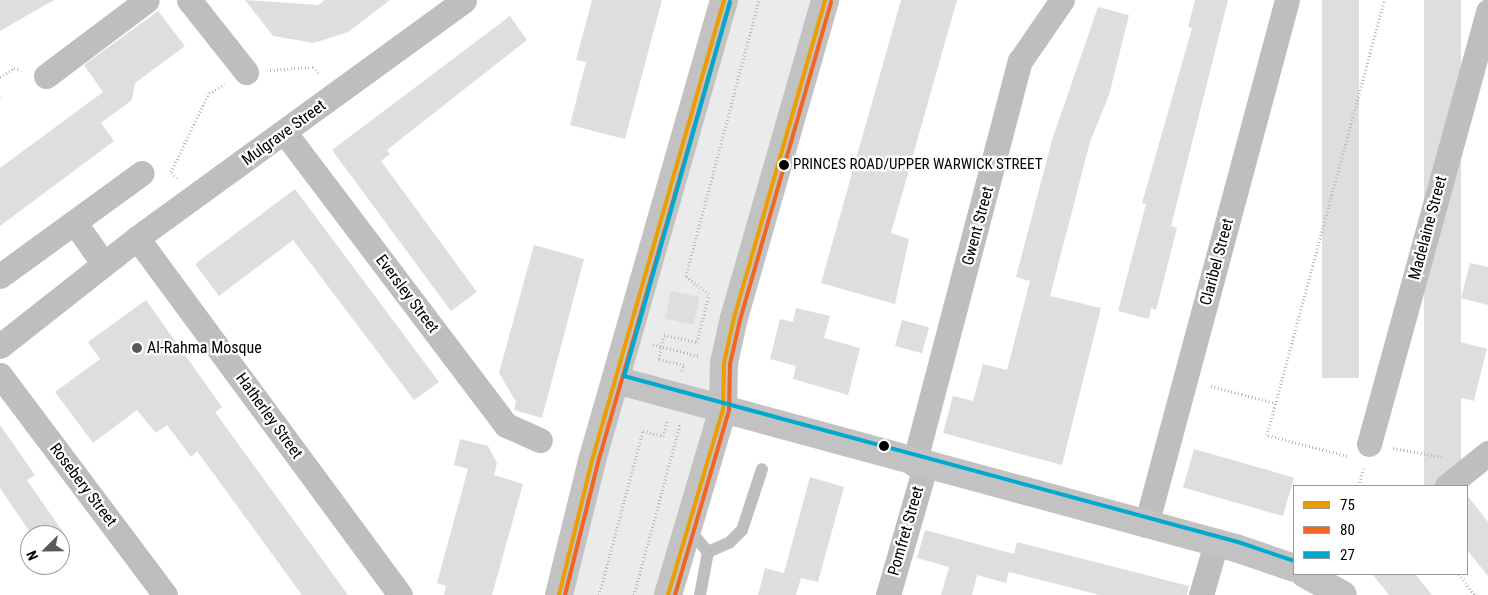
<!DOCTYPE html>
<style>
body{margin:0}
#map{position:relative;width:1488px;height:595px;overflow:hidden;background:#fff;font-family:"Roboto Condensed",sans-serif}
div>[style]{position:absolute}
.green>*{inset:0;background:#ebebeb}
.building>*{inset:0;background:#dedede;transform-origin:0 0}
.path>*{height:3px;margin-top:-1.5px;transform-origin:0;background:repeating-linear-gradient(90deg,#b9b9b9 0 1px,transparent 0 3.5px)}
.lane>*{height:12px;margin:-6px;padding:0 6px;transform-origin:6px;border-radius:6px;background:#bebebe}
.street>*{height:25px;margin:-12.5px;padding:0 12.5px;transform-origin:12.5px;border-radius:12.5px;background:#bebebe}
.secondary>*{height:28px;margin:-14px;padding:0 14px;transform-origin:14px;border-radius:14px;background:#c2c2c2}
.bus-1>*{height:4px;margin:-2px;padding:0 2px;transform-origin:2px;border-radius:2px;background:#eb9e00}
.bus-2>*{height:4px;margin:-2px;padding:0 2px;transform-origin:2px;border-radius:2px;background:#f26522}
.bus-3>*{height:4px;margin:-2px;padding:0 2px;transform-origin:2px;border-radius:2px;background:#00a9ce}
.dots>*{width:14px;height:14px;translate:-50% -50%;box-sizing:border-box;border:2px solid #fff;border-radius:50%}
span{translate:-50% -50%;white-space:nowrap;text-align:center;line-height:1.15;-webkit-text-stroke:4.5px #fff;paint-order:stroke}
.bus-label{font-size:15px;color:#000}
.left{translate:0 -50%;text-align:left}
.street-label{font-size:16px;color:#000}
.poi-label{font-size:16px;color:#000}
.legend{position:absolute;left:1293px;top:485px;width:175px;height:90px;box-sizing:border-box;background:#fff;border:1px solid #999;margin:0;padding:6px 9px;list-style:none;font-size:15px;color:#000}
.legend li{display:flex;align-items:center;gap:10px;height:25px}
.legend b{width:25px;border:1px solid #999}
.north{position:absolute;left:20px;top:525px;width:50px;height:50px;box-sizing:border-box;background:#fff;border:1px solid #999;border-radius:50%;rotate:247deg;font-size:14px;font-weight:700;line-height:20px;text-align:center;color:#000}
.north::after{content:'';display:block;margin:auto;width:18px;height:22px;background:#595959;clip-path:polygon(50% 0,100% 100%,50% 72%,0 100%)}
</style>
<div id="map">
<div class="green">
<div style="clip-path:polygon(724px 0,825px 0,668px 595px,559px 595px)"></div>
</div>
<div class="building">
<div style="clip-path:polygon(0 0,54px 0,0 31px)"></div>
<div style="clip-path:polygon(245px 0,318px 5px,325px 0,390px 0,348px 32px,314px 43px,273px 36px)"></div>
<div style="clip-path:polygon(592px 0,662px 0,625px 139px,570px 125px,586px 62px,576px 60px)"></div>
<div style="clip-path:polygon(901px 0,957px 0,891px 233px,909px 239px,895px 304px,821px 283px)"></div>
<div style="clip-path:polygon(1195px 0,1228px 0,1171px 226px,1177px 228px,1156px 310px,1151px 308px,1149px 319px,1118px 311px,1146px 204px,1142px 203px,1192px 28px,1188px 27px)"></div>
<div style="left:1322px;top:0;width:37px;height:378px"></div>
<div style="left:1424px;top:0;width:37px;height:503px"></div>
<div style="clip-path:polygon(1098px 7px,1129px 15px,1109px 95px,1090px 142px,1050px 296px,1101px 308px,1062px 465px,943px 433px,953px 396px,973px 401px,983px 364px,1007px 370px,1030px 281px,1016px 277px,1052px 140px)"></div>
<div style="clip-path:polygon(158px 11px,185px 46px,135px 83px,132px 100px,101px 123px,114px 141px,0 226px,0 168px,103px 92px,84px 65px)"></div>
<div style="clip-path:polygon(510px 16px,527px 40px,387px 150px,390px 154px,381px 161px,477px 292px,451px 311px,332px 150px)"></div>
<div style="clip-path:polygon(295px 189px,439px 382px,414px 400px,293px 240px,219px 296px,195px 264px)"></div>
<div style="clip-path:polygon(534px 245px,584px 259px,542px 418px,514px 410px,516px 402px,499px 373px)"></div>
<div style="clip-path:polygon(1470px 263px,1488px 267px,1488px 305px,1461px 298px)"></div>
<div style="left:671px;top:291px;width:29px;height:28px;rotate:12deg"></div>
<div style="clip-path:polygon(146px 300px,222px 407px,215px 412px,348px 595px,302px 595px,197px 451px,191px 457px,167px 425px,156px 433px,137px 410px,93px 443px,55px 392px,100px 359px,88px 342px)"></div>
<div style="clip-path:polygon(796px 308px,830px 316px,824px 338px,860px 348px,848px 395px,793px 379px,796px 366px,770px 359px,780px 319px,793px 322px)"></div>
<div style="left:902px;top:320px;width:28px;height:27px;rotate:15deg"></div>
<div style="left:1452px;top:340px;width:36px;height:54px;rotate:14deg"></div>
<div style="clip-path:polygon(0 425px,35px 475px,27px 480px,65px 535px,32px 535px,0 488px)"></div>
<div style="clip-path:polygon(460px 439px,488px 446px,497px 463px,494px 475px,523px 484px,492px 595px,444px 595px,446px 586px,437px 583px,468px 469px,454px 465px)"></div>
<div style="left:1194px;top:449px;width:104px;height:40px;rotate:16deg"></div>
<div style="clip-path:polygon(810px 477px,844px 487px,818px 582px,801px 578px,796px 595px,758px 595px,765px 568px,784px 573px)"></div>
<div style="clip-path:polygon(1467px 495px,1488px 522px,1488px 576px,1467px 550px)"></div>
<div style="clip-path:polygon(925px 530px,1014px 554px,1017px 542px,1189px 586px,1187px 595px,1100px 595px,1009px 572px,1006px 583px,977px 575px,972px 595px,941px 595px,949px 567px,917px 558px)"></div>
<div style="clip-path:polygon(1372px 574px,1415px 574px,1432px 595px,1389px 595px)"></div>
</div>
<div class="path">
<div style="left:270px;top:70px;width:43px;rotate:-4deg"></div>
<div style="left:313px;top:67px;width:8px;rotate:45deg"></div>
<div style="left:0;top:77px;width:17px;rotate:-33deg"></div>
<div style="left:14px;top:68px;width:7px;rotate:16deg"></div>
<div style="left:0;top:96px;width:1px;rotate:90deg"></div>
<div style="left:177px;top:178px;width:8px;rotate:-135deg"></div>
<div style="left:171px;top:172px;width:88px;rotate:-64.3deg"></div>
<div style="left:209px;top:93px;width:18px;rotate:-29deg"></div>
<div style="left:653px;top:344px;width:47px;rotate:14.9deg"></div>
<div style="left:682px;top:371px;width:6px;rotate:-72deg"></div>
<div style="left:684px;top:365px;width:26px;rotate:-167deg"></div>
<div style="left:659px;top:359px;width:13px;rotate:-81deg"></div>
<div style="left:661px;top:346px;width:11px;rotate:-75deg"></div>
<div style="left:664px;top:335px;width:34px;rotate:12deg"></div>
<div style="left:697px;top:342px;width:49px;rotate:-76deg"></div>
<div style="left:709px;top:294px;width:29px;rotate:-142deg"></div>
<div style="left:686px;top:276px;width:285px;rotate:-75.2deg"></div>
<div style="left:1211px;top:386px;width:66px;rotate:14.9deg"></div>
<div style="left:1393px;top:448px;width:51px;rotate:10.2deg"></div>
<div style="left:1347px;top:456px;width:83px;rotate:-165.3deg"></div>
<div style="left:1267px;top:435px;width:450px;rotate:-74.9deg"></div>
<div style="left:1359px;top:486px;width:18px;rotate:-77deg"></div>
<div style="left:1459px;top:574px;width:26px;rotate:53deg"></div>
<div style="left:599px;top:595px;width:170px;rotate:-75deg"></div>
<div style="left:643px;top:431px;width:21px;rotate:14deg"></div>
<div style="left:663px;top:436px;width:16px;rotate:-75deg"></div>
<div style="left:634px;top:595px;width:177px;rotate:-74.9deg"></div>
</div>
<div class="lane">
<div style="left:687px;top:527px;width:33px;rotate:50deg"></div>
<div style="left:708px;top:552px;width:44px;rotate:100.5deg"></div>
<div style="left:708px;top:552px;width:24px;rotate:-24deg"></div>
<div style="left:730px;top:542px;width:17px;rotate:-45deg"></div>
<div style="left:742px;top:530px;width:64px;rotate:-71.8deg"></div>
</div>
<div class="street">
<div style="left:189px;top:0;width:92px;rotate:51.6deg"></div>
<div style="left:46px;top:76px;width:126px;rotate:-37deg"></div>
<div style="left:285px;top:133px;width:366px;rotate:52.9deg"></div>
<div style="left:506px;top:425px;width:37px;rotate:24deg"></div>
<div style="left:75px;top:223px;width:49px;rotate:55deg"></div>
<div style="left:137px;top:238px;width:443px;rotate:53.6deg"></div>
<div style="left:0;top:276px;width:175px;rotate:-36deg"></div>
<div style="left:0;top:346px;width:174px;rotate:-38.2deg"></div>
<div style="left:137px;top:238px;width:404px;rotate:-36deg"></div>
<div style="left:0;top:375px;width:275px;rotate:53.1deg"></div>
<div style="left:1369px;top:444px;width:449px;rotate:-74.6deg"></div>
<div style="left:914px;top:464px;width:417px;rotate:-75.3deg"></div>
<div style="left:1020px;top:61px;width:74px;rotate:-55.5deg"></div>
<div style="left:1447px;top:486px;width:53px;rotate:-38.8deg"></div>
<div style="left:1146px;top:525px;width:544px;rotate:-74.97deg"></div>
<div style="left:888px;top:595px;width:133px;rotate:-73.9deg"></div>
<div style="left:1201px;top:595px;width:54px;rotate:-73.9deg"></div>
</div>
<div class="secondary">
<div style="left:616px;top:380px;width:642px;rotate:15.16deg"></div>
<div style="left:1236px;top:548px;width:61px;rotate:19deg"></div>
<div style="left:1305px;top:574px;width:43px;rotate:28.9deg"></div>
<div style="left:559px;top:595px;width:142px;rotate:-76.2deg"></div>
<div style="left:593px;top:457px;width:475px;rotate:-74deg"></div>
<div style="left:668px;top:595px;width:194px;rotate:-73.5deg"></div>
<div style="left:723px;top:409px;width:46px;rotate:-88.8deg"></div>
<div style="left:724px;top:363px;width:46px;rotate:-77.5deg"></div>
<div style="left:734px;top:318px;width:331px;rotate:-74deg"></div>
</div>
<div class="bus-1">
<div style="left:559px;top:595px;width:142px;rotate:-76.2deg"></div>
<div style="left:593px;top:457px;width:475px;rotate:-74deg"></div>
<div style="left:668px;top:595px;width:194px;rotate:-73.5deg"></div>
<div style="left:723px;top:409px;width:46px;rotate:-88.8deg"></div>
<div style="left:724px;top:363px;width:46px;rotate:-77.5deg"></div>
<div style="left:734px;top:318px;width:331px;rotate:-74deg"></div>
</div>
<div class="bus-2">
<div style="left:565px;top:595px;width:140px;rotate:-76deg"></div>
<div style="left:599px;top:459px;width:475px;rotate:-74deg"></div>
<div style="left:675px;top:595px;width:193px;rotate:-73.7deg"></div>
<div style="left:729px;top:410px;width:46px;rotate:-88.8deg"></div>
<div style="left:730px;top:364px;width:45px;rotate:-77.2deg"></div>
<div style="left:740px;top:320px;width:331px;rotate:-74deg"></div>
</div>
<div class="bus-3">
<div style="left:730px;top:2px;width:389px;rotate:105.8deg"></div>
<div style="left:624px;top:376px;width:636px;rotate:15.13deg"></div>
<div style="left:1238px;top:542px;width:59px;rotate:18.7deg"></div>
</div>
<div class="dots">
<div style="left:784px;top:165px;background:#000"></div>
<div style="left:137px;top:348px;background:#595959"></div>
<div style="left:884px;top:446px;background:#000"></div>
</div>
<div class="bus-label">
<span class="left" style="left:793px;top:165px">PRINCES ROAD/UPPER WARWICK STREET</span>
</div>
<div class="street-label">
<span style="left:284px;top:133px;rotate:-36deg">Mulgrave Street</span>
<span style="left:978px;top:226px;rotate:-75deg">Gwent Street</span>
<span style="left:1428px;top:228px;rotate:-75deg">Madelaine Street</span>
<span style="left:1217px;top:262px;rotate:-75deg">Claribel Street</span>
<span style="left:407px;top:294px;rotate:53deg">Eversley Street</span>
<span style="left:269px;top:416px;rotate:54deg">Hatherley Street</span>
<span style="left:83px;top:485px;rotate:53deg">Rosebery Street</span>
<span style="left:906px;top:531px;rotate:-74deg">Pomfret Street</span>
</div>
<div class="poi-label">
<span class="left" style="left:147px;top:348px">Al-Rahma Mosque</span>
</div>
<ul class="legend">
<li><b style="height:6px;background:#eb9e00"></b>75</li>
<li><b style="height:6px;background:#f26522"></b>80</li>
<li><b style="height:6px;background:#00a9ce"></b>27</li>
</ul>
<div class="north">N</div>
</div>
